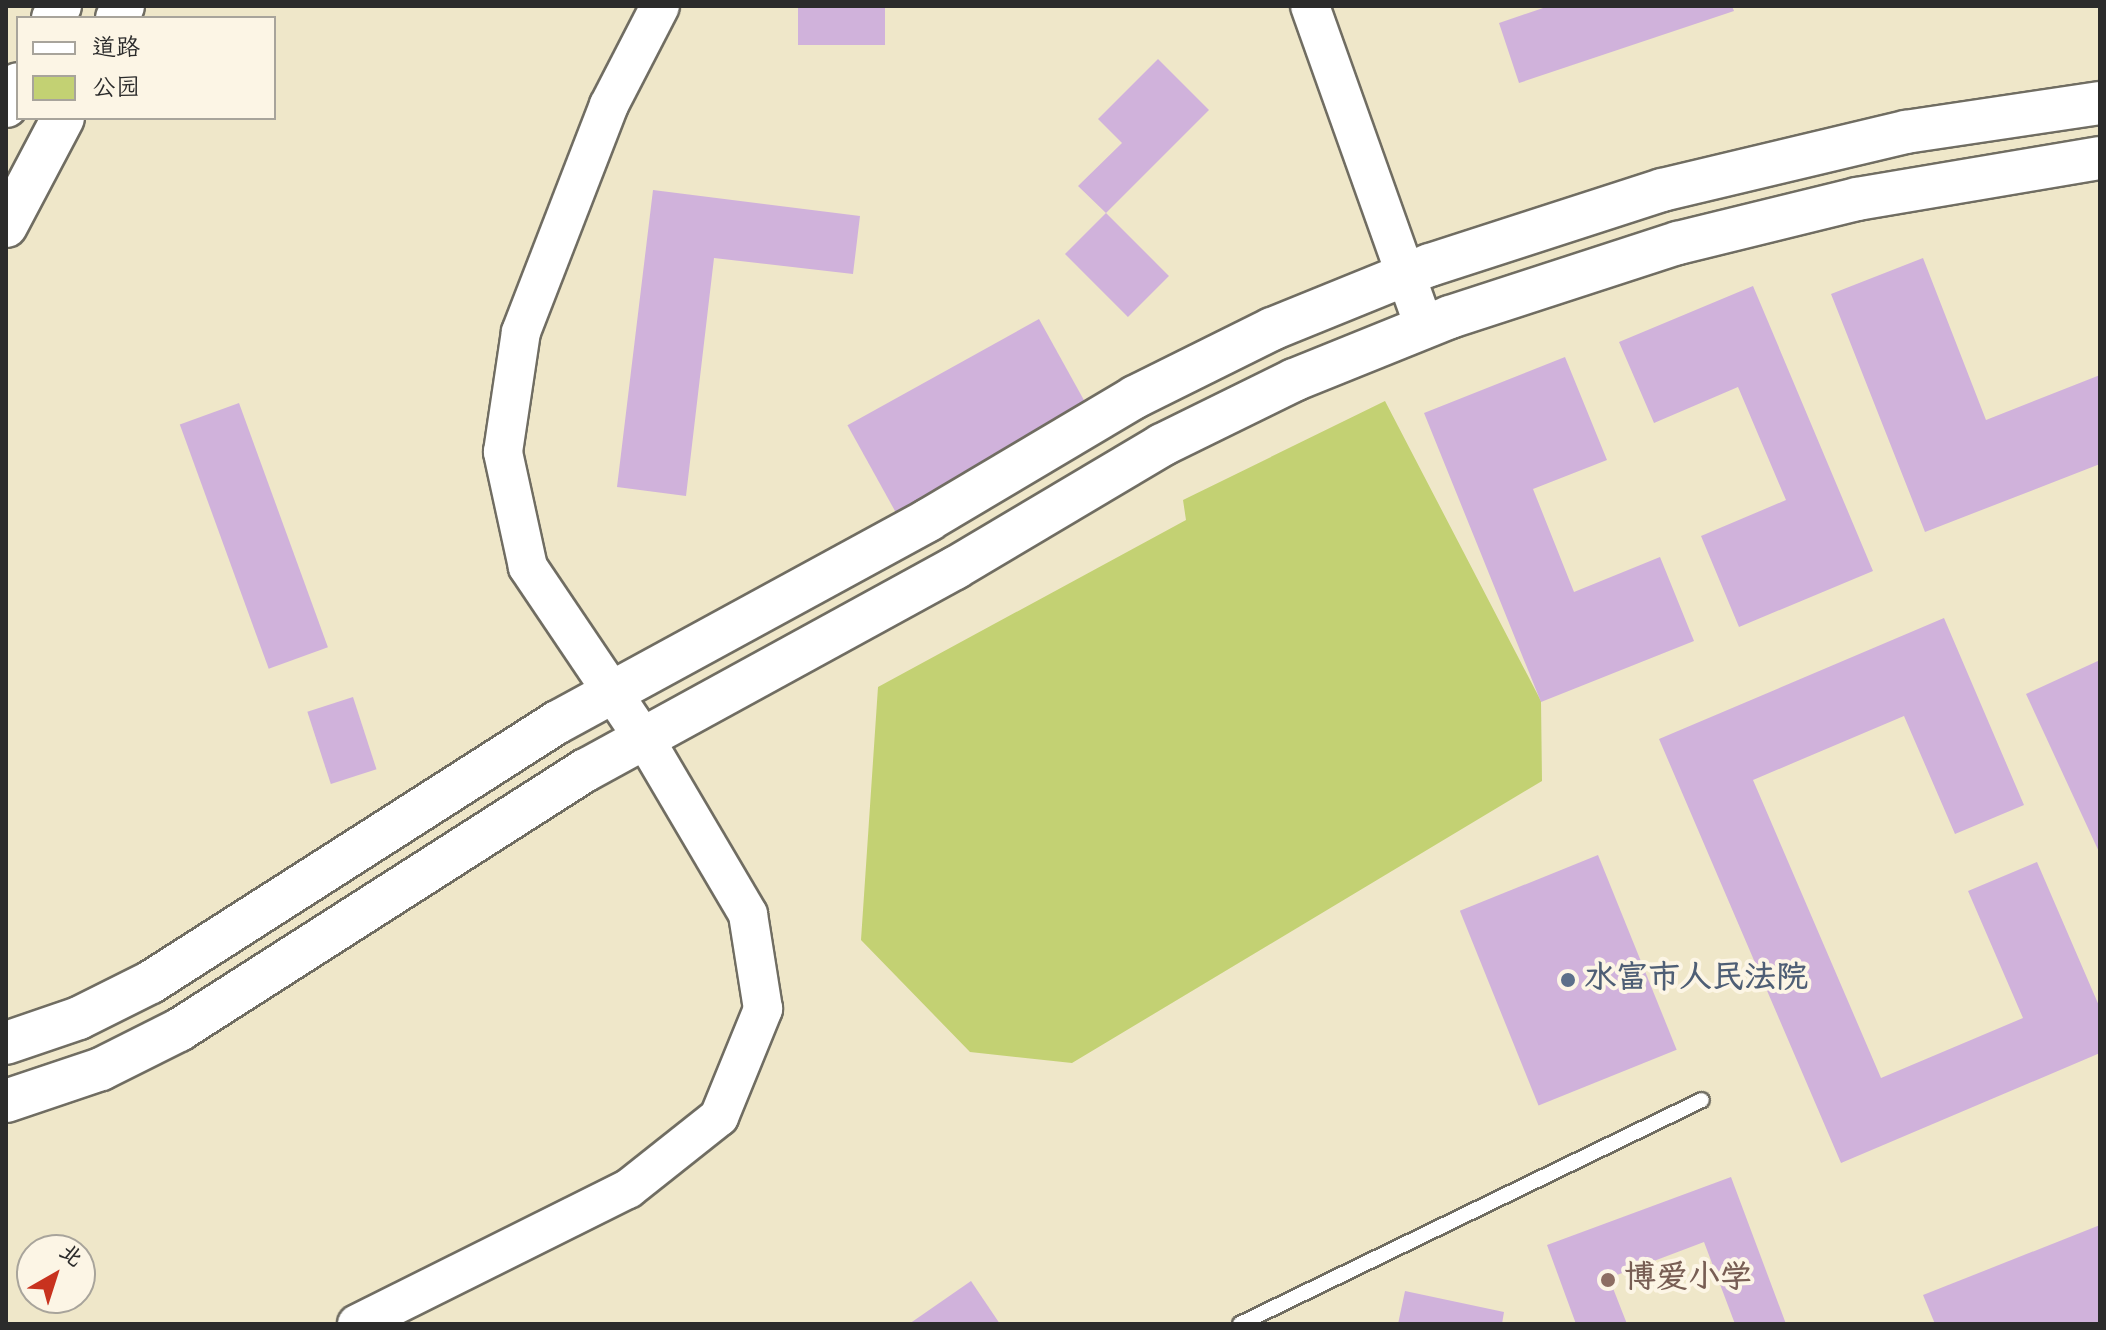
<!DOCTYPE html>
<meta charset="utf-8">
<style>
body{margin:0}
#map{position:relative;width:2106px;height:1330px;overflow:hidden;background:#efe7c9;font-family:"Indie Flower","LXGW WenKai TC",sans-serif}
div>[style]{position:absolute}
.green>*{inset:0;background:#c3d173}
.building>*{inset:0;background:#d0b2db;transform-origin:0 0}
.roads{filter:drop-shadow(2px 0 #706d62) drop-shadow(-2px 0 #706d62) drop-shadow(0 2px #706d62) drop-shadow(0 -2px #706d62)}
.lane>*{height:14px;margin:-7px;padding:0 7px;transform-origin:7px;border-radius:7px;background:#fff}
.secondary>*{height:38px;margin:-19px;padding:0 19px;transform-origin:19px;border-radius:19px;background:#fff}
.primary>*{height:42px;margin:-21px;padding:0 21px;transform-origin:21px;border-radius:21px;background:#fff}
.dots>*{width:22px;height:22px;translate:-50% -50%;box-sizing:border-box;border:4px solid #fcf5e5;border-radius:50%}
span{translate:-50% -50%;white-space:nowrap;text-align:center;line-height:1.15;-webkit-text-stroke:8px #fcf5e5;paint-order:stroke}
.service-label{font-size:32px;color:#4e5e75;font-weight:700}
.left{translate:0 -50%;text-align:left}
.education-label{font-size:32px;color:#785e54;font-weight:700}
.frame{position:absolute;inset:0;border:8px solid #2b2b2b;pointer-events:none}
.legend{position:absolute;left:16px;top:16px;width:260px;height:104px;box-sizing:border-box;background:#fcf5e5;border:2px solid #a8a49b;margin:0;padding:10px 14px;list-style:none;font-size:24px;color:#2b2b2b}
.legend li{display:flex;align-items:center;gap:16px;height:40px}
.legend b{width:40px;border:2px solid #a8a49b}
.north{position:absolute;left:16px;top:1234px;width:80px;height:80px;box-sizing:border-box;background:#fcf5e5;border:2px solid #a8a49b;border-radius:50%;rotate:39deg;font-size:22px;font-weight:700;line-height:32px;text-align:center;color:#2b2b2b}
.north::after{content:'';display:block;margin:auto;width:28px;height:36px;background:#c8321e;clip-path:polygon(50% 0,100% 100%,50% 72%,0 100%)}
</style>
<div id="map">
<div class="green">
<div style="clip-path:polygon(1385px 401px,1541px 701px,1542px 781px,1072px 1063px,970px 1052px,861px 940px,878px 687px,1186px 520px,1183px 500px)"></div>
</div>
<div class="building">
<div style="left:798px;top:6px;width:87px;height:39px"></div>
<div style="clip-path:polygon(1549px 6px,1732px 6px,1734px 11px,1519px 83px,1499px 23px)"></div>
<div style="clip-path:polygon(1158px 59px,1209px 110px,1106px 213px,1078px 186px,1122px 143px,1098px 119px)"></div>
<div style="clip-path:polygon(653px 190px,860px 216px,853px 274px,714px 258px,686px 496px,617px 487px)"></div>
<div style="left:1106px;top:213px;width:89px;height:58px;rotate:45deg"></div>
<div style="clip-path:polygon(1923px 258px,1986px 420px,2100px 375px,2100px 464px,1925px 532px,1831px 294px)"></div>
<div style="clip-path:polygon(1753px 286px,1873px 571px,1739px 627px,1701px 536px,1786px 500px,1738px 387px,1654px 423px,1619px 342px)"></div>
<div style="left:1039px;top:319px;width:102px;height:219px;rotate:61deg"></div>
<div style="clip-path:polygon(1565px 357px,1607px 460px,1533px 489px,1574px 592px,1660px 557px,1694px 641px,1541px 702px,1424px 413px)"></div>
<div style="left:239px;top:403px;width:260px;height:63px;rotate:70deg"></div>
<div style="clip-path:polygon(1944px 618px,2024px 805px,1955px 834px,1904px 716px,1753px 780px,1881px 1078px,2023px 1018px,1968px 891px,2037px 862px,2100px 1008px,2100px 1053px,1841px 1163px,1659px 739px)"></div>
<div style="clip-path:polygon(2100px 660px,2100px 854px,2026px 694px)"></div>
<div style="left:353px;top:697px;width:76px;height:48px;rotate:72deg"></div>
<div style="left:1598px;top:855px;width:210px;height:149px;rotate:68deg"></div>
<div style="clip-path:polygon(1731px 1177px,1786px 1324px,1735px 1324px,1704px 1242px,1609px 1278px,1627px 1324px,1576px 1324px,1547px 1245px)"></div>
<div style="clip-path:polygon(2100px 1225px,2100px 1324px,1935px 1324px,1923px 1295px)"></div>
<div style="clip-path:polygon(971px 1281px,1000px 1324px,909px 1324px)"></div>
<div style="clip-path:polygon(1405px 1291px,1504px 1312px,1502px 1324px,1398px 1324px)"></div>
</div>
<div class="roads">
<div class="lane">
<div style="left:1240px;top:1324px;width:513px;rotate:-25.87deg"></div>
</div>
<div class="secondary">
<div style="left:1310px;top:6px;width:341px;rotate:70.4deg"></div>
<div style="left:357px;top:1324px;width:303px;rotate:-26.5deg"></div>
<div style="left:628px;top:1189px;width:116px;rotate:-38.4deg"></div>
<div style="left:719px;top:1117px;width:117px;rotate:-67.8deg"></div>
<div style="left:763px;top:1009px;width:96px;rotate:-99deg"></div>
<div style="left:748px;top:914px;width:189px;rotate:-120.5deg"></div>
<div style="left:652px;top:751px;width:222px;rotate:-124deg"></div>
<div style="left:528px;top:567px;width:118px;rotate:-102.3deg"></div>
<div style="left:503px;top:452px;width:121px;rotate:-81.5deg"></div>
<div style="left:521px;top:332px;width:243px;rotate:-68.8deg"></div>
<div style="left:609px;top:105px;width:111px;rotate:-62.7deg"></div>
</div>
<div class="primary">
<div style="left:53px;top:18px;width:14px;rotate:-60deg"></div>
<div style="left:117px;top:18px;width:13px;rotate:-63deg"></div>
<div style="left:6px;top:106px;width:25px;rotate:-61deg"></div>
<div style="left:6px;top:226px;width:122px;rotate:-62.2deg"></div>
<div style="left:6px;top:1043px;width:77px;rotate:-18.9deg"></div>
<div style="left:79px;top:1018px;width:80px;rotate:-26.6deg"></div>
<div style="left:151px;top:982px;width:483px;rotate:-32.6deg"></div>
<div style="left:558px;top:722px;width:422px;rotate:-28.6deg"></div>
<div style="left:928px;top:520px;width:241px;rotate:-30.7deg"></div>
<div style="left:1135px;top:397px;width:153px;rotate:-26.4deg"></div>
<div style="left:1272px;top:329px;width:170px;rotate:-22.1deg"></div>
<div style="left:1430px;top:265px;width:244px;rotate:-17.9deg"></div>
<div style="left:1662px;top:190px;width:251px;rotate:-13.4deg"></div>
<div style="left:1906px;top:132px;width:196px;rotate:-8.5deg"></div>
<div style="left:6px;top:1101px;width:100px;rotate:-18.6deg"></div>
<div style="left:101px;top:1069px;width:87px;rotate:-26.6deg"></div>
<div style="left:179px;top:1030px;width:483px;rotate:-32.6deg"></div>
<div style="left:586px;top:770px;width:421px;rotate:-28.7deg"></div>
<div style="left:955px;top:568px;width:241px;rotate:-30.7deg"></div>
<div style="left:1162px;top:445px;width:147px;rotate:-26.2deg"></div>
<div style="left:1294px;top:380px;width:168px;rotate:-22deg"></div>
<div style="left:1450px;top:317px;width:240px;rotate:-18deg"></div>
<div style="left:1678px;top:243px;width:184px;rotate:-13.8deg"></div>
<div style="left:1857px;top:199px;width:246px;rotate:-9.6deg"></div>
</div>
</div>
<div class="dots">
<div style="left:1568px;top:980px;background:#5c6f8a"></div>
<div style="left:1608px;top:1280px;background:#8d6e63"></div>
</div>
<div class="service-label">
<span class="left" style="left:1584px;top:980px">水富市人民法院</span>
</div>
<div class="education-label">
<span class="left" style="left:1624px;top:1280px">博爱小学</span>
</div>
<div class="frame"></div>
<ul class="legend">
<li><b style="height:10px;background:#fff"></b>道路</li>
<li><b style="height:22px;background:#c3d173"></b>公园</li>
</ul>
<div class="north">北</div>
</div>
